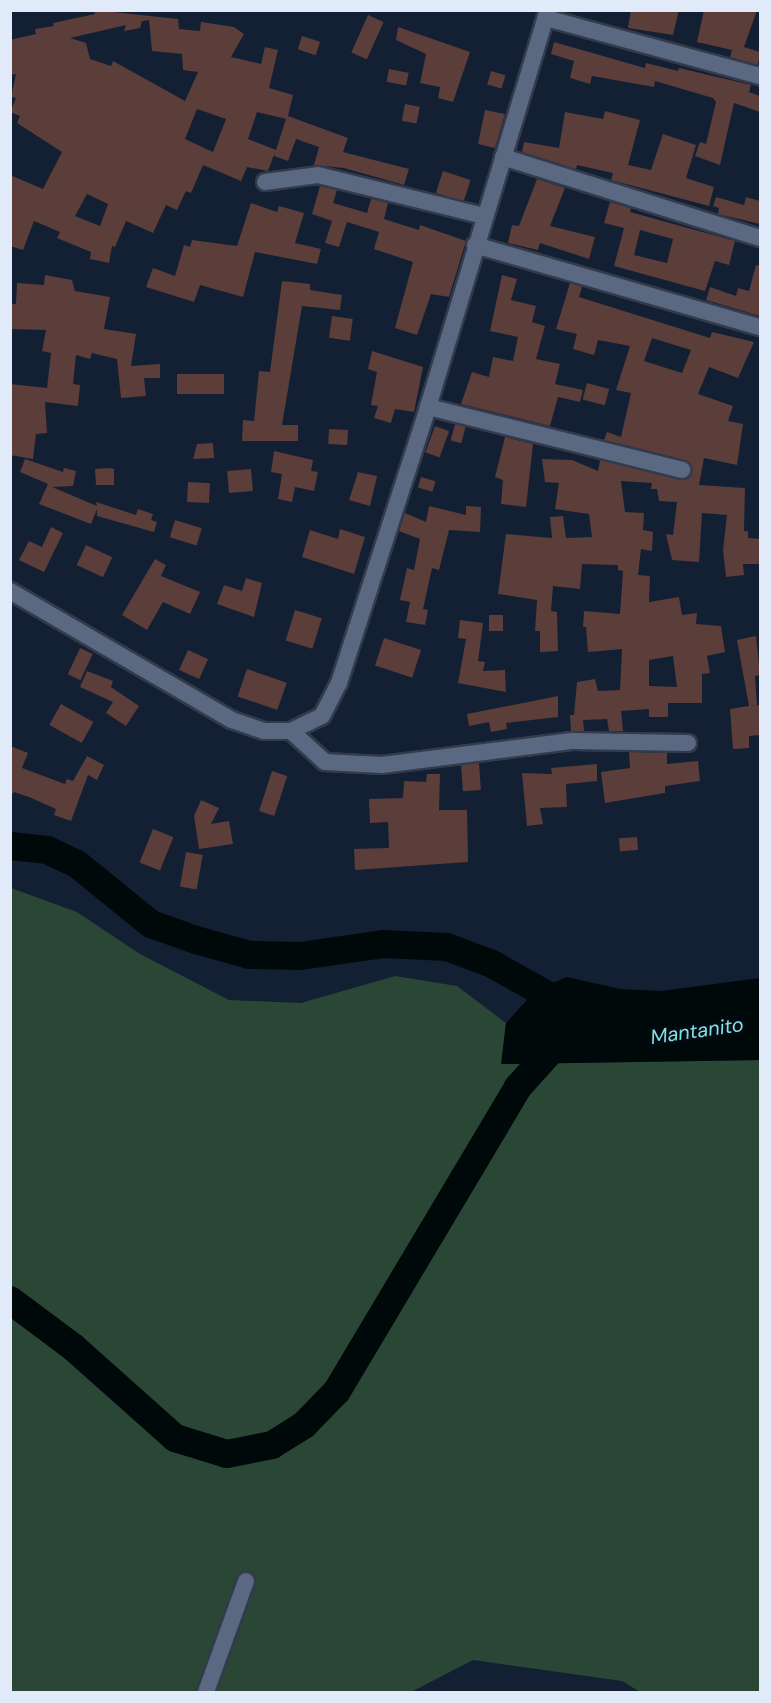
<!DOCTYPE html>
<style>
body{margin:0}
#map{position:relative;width:771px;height:1703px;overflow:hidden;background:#131f33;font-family:"DM Sans",sans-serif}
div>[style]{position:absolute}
.green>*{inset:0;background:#2a4635}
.water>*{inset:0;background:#00090a}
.river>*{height:28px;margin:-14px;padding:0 14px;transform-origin:14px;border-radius:14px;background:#00090a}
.building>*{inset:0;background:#5b3d3a;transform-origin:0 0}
.roads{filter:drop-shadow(2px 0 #333a4b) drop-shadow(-2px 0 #333a4b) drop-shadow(0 2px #333a4b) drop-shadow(0 -2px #333a4b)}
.minor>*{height:16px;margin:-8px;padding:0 8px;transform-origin:8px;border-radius:8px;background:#5a6881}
span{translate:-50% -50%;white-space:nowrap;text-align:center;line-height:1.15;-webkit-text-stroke:6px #050912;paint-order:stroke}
.water-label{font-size:20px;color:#7fe3e4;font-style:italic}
.frame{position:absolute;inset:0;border:12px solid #e1eaf8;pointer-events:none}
</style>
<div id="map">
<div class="green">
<div style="clip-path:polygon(11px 888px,77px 912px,140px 954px,229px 1000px,301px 1003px,395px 976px,457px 986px,506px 1023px,502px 1064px,760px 1060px,760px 1692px,640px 1692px,622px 1681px,473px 1660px,411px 1692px,11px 1692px)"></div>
</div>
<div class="water">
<div style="clip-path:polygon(567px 977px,620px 989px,661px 991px,760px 978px,760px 1060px,501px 1064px,506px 1023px,537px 989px)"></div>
</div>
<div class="river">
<div style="left:10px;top:846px;width:37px;rotate:6deg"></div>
<div style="left:47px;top:850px;width:33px;rotate:25deg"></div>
<div style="left:77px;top:864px;width:95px;rotate:39deg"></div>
<div style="left:151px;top:924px;width:48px;rotate:19.6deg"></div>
<div style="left:196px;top:940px;width:56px;rotate:15.5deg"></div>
<div style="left:250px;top:955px;width:50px;rotate:1.1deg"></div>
<div style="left:300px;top:956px;width:84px;rotate:-8.2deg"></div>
<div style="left:383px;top:944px;width:64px;rotate:2.7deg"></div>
<div style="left:447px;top:947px;width:48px;rotate:20.7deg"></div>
<div style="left:492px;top:964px;width:88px;rotate:29.2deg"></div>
<div style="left:10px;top:1300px;width:79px;rotate:36.7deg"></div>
<div style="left:73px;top:1347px;width:137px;rotate:41.7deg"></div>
<div style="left:175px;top:1438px;width:54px;rotate:17.1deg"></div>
<div style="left:227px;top:1454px;width:46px;rotate:-11.3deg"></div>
<div style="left:272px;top:1445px;width:38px;rotate:-32deg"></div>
<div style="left:304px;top:1425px;width:47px;rotate:-45.9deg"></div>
<div style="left:337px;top:1391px;width:354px;rotate:-59.2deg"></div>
<div style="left:518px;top:1087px;width:72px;rotate:-47.8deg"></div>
</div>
<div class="building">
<div style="clip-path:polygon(evenodd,94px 10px,178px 19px,179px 29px,200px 31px,201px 22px,234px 27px,244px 34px,231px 57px,261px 64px,265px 47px,278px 50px,269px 88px,293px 95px,288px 116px,348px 138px,343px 152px,409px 169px,404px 185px,344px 168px,314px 165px,319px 147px,296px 139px,288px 161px,274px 156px,275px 152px,268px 171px,247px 167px,241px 181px,203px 165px,191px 193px,186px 191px,177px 210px,166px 205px,153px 233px,126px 221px,115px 247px,112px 246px,109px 263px,90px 259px,91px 252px,57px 238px,60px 232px,34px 221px,23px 250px,10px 246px,10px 175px,43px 189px,62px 152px,17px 123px,20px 116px,10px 112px,16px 98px,11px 97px,16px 74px,10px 75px,10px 40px,36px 34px,35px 29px,54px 26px,53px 23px,95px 14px,94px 10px,149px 20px,152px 51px,182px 54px,183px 70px,198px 72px,185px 101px,113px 61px,111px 66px,90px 59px,86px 43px,70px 38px,126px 25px,124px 31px,140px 28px,142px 21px,149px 20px,94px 10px,197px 109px,226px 119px,213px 152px,185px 139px,197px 109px,94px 10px,257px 112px,286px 119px,276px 150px,248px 139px,257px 112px,94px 10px,87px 194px,108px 204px,100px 226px,75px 216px,87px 194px)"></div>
<div style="clip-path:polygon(631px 10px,679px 10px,673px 35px,628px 28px)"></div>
<div style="clip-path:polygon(704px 10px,757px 10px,744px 47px,760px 52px,758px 65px,730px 57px,732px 50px,697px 42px)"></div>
<div style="left:368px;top:15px;width:17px;height:41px;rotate:24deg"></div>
<div style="clip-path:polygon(398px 27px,470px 52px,453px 102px,438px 98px,440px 87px,420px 83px,426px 54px,396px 40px)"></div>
<div style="left:302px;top:36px;width:19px;height:14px;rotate:18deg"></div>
<div style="clip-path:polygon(554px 42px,645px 68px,646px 63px,678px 71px,679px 68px,751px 85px,749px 92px,760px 96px,760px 112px,734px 103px,720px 165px,695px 156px,700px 142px,706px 144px,716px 102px,713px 98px,655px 81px,654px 87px,592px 76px,590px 84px,570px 78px,574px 61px,551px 54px)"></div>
<div style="left:389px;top:69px;width:20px;height:13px;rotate:11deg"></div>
<div style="left:491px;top:71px;width:15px;height:14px;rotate:16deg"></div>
<div style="left:405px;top:104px;width:15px;height:17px;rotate:11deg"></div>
<div style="clip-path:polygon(485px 110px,505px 114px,495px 148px,478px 144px)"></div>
<div style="clip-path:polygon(605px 111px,640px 120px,628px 165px,651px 170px,663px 134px,696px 145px,686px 178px,714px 187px,709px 206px,611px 180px,613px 173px,577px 165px,576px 169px,522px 152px,524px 142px,559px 148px,565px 112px,603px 119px)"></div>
<div style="left:443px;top:171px;width:29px;height:23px;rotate:18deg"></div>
<div style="clip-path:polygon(537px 179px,565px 188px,550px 226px,595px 237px,589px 259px,540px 243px,538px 250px,508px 243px,512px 225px,519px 226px)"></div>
<div style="clip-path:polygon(320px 186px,337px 190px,333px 203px,367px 213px,371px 199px,388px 203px,384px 219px,419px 230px,420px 225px,466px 241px,449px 297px,431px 294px,417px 335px,395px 328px,413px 262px,374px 249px,379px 232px,347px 222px,339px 247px,325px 243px,332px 221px,312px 214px)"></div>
<div style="clip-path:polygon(716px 197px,744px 205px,746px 197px,760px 201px,760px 224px,718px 214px,719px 208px,713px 206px)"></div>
<div style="clip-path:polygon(evenodd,610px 202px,631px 208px,630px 212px,735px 241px,729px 265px,715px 261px,705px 291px,614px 266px,624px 228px,604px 223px,610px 202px,640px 230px,673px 239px,667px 263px,634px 255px,640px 230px)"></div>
<div style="clip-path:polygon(251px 203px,277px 212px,279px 206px,304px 213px,295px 243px,321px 249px,317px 264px,255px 252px,243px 297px,200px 285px,194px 302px,146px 287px,153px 268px,175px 276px,184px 245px,190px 247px,192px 240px,237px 246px)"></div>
<div style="clip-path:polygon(756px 265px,760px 266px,760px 316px,706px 300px,710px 287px,736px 296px,738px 288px,749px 291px)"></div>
<div style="clip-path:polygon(45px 275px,72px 280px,75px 291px,110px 297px,104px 329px,136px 334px,131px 366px,160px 364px,160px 378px,144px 378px,146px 396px,121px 398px,117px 359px,92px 353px,90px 359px,76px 355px,73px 384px,80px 385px,78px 406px,45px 402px,47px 433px,36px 434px,33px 459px,10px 455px,10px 384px,47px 388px,51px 353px,42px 351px,46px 330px,10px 329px,10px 304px,16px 304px,17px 283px,44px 285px)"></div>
<div style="clip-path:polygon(502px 275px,517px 279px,511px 300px,536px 306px,532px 322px,545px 326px,536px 359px,560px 364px,555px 384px,583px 390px,580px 402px,558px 397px,550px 426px,461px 404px,472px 372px,489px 377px,493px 357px,513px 361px,518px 337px,490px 331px)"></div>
<div style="clip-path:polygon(282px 281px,310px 284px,310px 290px,342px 295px,340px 310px,302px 306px,282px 425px,298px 425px,298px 441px,242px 441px,243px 420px,254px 421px,259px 371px,270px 372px)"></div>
<div style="clip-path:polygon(evenodd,570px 283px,582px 287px,579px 297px,710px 338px,712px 332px,754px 342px,738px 378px,709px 367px,698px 394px,733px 406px,728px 421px,743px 424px,737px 465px,704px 458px,699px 485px,745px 488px,744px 531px,748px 531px,748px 538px,760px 539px,760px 564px,743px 564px,744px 575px,726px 577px,723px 550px,727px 515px,702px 513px,699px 562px,672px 560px,666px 534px,673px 535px,677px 502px,659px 501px,657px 489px,651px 489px,652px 483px,621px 481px,625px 512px,644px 513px,643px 530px,653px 532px,652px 551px,641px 549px,638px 575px,650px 576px,649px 602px,679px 597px,682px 615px,697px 613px,696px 624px,721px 626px,725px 652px,707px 656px,710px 673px,702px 674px,702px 703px,668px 703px,668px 717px,649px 717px,649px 709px,621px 711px,623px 731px,609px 731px,607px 719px,583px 720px,584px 731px,571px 731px,570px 715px,574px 715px,577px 682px,595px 679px,598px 691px,620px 690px,622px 649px,588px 652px,586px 627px,583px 627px,584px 611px,620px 614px,623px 571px,618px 570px,618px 565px,582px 564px,580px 589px,553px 586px,551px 611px,557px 612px,558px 651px,540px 652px,540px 631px,535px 631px,537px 600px,498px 594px,506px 534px,552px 538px,550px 517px,563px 516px,566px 538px,592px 537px,589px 514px,555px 509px,559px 483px,545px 482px,542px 459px,572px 460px,598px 471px,600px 460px,680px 480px,692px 472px,685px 460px,604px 440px,607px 432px,621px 437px,631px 393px,616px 390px,630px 346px,598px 340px,594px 355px,573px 349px,577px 334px,556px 329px,570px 283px,652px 338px,691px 350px,682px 373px,644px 361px,652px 338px,570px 283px,673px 656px,677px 687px,649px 686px,649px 660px,673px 656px)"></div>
<div style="left:332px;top:316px;width:21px;height:22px;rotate:8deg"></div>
<div style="clip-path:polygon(372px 351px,423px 367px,414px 412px,395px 409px,391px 423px,374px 418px,378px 406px,371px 405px,377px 372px,368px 369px)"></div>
<div style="left:177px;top:374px;width:47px;height:20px"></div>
<div style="left:587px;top:383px;width:23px;height:17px;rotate:15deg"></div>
<div style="left:455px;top:424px;width:11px;height:17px;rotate:15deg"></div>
<div style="left:435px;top:426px;width:15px;height:28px;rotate:20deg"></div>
<div style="left:329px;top:429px;width:19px;height:15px;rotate:3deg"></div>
<div style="clip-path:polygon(505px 437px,533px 444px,526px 507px,501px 504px,503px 480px,495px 477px)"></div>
<div style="clip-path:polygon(213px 443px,214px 458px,193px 459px,197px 444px)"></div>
<div style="clip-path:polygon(274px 451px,313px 460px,311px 471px,318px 472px,314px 491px,295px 487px,292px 502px,278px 499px,282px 474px,271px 472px)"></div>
<div style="clip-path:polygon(25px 459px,63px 472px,64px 468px,76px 471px,73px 486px,52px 487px,97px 506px,96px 502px,136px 515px,138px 509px,153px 514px,151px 520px,157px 522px,154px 532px,97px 516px,97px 509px,91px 524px,39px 504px,48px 484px,20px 472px)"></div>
<div style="clip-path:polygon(110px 468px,114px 469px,114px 485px,96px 485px,95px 469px)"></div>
<div style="left:251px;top:469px;width:22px;height:24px;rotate:85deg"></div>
<div style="clip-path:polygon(358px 472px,377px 476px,370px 506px,349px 500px)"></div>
<div style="left:421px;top:477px;width:15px;height:11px;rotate:16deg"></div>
<div style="left:188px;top:482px;width:22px;height:20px;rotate:3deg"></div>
<div style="clip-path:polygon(429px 506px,466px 515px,466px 506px,481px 507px,480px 532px,449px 530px,439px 570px,432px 568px,423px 609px,428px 610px,425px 625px,406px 622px,410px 602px,400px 600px,407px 568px,414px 570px,420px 539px,399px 531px,405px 513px,426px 522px)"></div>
<div style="left:175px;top:520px;width:28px;height:18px;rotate:17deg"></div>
<div style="clip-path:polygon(51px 527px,63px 533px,44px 572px,19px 560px,29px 541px,42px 547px)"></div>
<div style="clip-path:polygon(340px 529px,365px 537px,354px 574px,302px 557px,310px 530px,338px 539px)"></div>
<div style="left:86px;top:545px;width:29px;height:22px;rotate:25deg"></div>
<div style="clip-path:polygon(155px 559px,166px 565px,161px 576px,200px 592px,190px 614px,163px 602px,147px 630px,122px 615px)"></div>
<div style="clip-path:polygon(246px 578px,262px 583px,254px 617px,217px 604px,224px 585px,242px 591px)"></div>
<div style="left:295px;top:610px;width:28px;height:32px;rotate:17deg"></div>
<div style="left:489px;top:615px;width:14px;height:16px"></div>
<div style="clip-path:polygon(460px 620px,483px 623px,478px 661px,485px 662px,483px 671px,505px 670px,506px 692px,458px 683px,466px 639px,458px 638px)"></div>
<div style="clip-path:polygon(756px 636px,760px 675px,755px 676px,757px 705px,750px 706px,760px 705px,760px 735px,749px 736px,749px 748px,733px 749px,730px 709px,749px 706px,737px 640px)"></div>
<div style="left:384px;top:638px;width:39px;height:29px;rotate:18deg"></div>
<div style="left:80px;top:648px;width:14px;height:29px;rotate:25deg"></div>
<div style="left:188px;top:650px;width:22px;height:22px;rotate:24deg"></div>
<div style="left:247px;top:669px;width:42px;height:29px;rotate:19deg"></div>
<div style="clip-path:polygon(87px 671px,113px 681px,111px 687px,139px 706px,126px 726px,106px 713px,113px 702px,80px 687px)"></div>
<div style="clip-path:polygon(558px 696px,558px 717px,506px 723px,507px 729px,491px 732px,489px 722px,469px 726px,467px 714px)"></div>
<div style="left:61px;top:704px;width:37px;height:24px;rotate:29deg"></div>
<div style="clip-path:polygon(10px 746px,28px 753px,22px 768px,65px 784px,67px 779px,73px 781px,87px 756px,104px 765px,97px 780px,88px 775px,71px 821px,54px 815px,56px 809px,29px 797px,14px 792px,10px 796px)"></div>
<div style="clip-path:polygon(629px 752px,667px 753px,667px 764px,698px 761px,700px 781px,665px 786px,665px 793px,605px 803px,601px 772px,630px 768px)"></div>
<div style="left:479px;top:763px;width:27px;height:18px;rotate:86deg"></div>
<div style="clip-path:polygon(597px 764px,597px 781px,566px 784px,567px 807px,540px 808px,543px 824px,527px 826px,522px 773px,552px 774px,551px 768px)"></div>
<div style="left:272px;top:771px;width:16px;height:42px;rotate:18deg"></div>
<div style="clip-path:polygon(427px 774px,440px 774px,439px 810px,467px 810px,468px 862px,355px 870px,354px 849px,389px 848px,388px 822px,370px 823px,369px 799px,403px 798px,404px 781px,426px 782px)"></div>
<div style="clip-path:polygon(201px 800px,219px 808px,211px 824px,229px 821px,233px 844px,199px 849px,194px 816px)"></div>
<div style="left:153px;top:829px;width:22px;height:36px;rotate:22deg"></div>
<div style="left:637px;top:837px;width:13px;height:18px;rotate:86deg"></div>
<div style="left:186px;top:852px;width:17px;height:35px;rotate:10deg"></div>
</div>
<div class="roads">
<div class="minor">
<div style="left:546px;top:18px;width:222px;rotate:15.2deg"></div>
<div style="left:503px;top:157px;width:269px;rotate:17.5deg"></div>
<div style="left:265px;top:182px;width:53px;rotate:-7.5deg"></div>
<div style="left:318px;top:175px;width:171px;rotate:13.9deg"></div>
<div style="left:475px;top:245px;width:297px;rotate:16.1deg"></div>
<div style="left:428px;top:407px;width:262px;rotate:13.9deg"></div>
<div style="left:10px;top:591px;width:257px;rotate:30.2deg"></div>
<div style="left:232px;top:720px;width:34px;rotate:19deg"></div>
<div style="left:264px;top:731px;width:27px"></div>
<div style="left:291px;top:731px;width:34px;rotate:-26deg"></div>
<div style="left:322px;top:716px;width:37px;rotate:-63deg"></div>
<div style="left:339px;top:683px;width:290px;rotate:-72.1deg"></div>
<div style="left:428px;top:407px;width:415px;rotate:-73.2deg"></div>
<div style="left:291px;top:731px;width:46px;rotate:42.4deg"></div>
<div style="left:325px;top:762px;width:57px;rotate:3deg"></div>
<div style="left:382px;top:765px;width:193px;rotate:-7.2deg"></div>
<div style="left:573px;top:741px;width:115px;rotate:1deg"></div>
<div style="left:206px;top:1692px;width:118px;rotate:-70.2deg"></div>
</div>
</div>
<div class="water-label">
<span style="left:697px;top:1031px;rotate:-8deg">Mantanito</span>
</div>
<div class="frame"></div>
</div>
